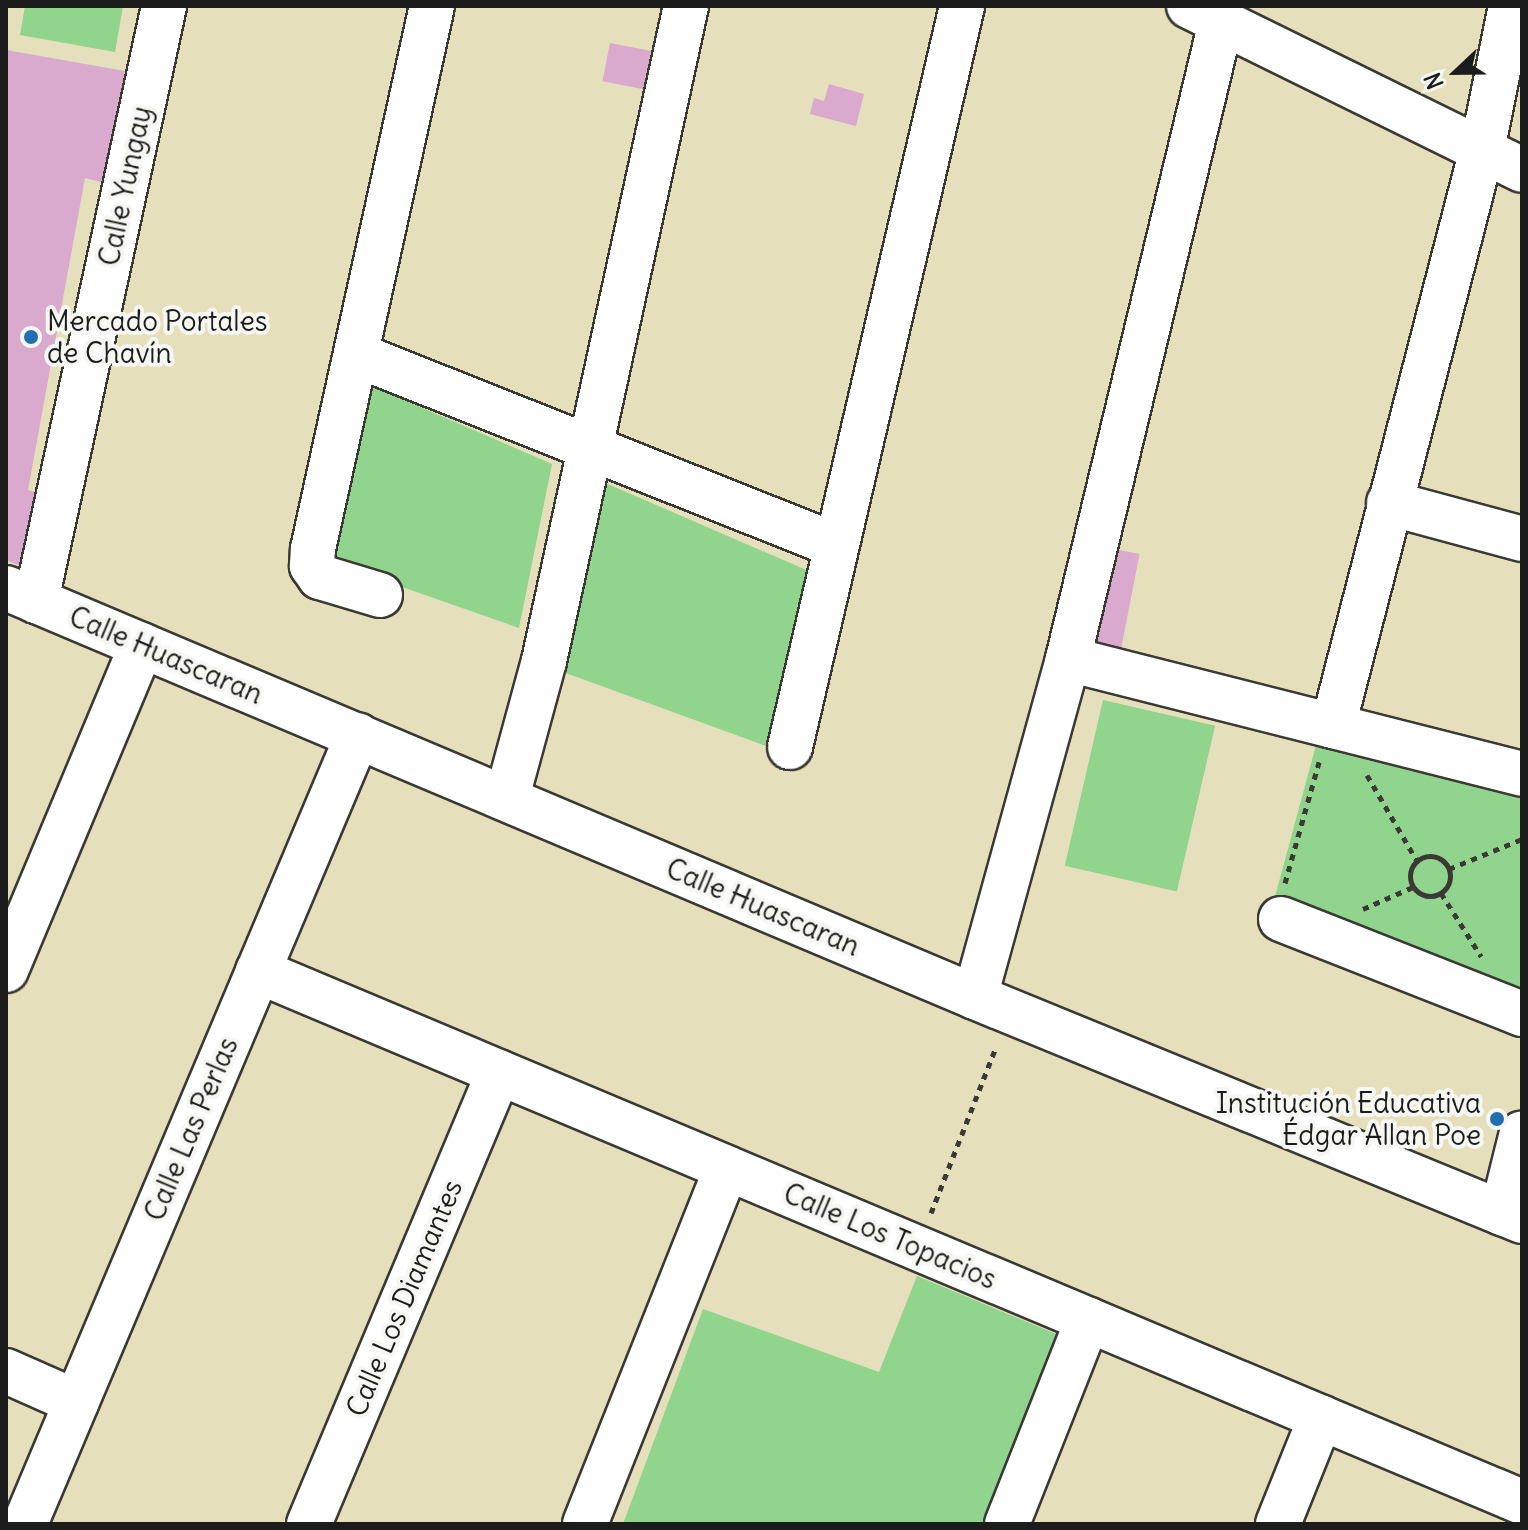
<!DOCTYPE html>
<meta charset="utf-8">
<style>
body{margin:0}
#map{position:relative;width:1528px;height:1530px;overflow:hidden;background:#e6dfbb;font-family:Delius,sans-serif}
div>[style]{position:absolute}
.green>*{inset:0;background:#90d48d;transform-origin:0 0}
.building>*{inset:0;background:#d9a9ce;transform-origin:0 0}
.path>*{height:5px;margin-top:-2.5px;transform-origin:0;background:repeating-linear-gradient(90deg,#3a3934 0 6px,transparent 0 12px)}
.path>.ring{margin:-2.5px;padding:0;box-sizing:content-box;background:none;border:5px solid #3a3934;border-radius:50%}
.roads{filter:drop-shadow(2px 0 #3a3934) drop-shadow(-2px 0 #3a3934) drop-shadow(0 2px #3a3934) drop-shadow(0 -2px #3a3934)}
.minor>*{height:44px;margin:-22px;padding:0 22px;transform-origin:22px;border-radius:22px;background:#fff}
.dots>*{width:22px;height:22px;translate:-50% -50%;box-sizing:border-box;border:4px solid #f6f6f2;border-radius:50%}
span{translate:-50% -50%;white-space:nowrap;text-align:center;line-height:1.15;-webkit-text-stroke:8px #f6f6f2;paint-order:stroke}
.street-label{font-size:28px;color:#1c1c1c}
.poi-label{font-size:28px;color:#1c1c1c}
.left{translate:0 -50%;text-align:left}
.right{translate:-100% -50%;text-align:right}
.frame{position:absolute;inset:0;border:8px solid #1c1c1c;pointer-events:none}
.north{position:absolute;left:1416px;top:32px;width:80px;height:80px;-webkit-text-stroke:6px #f6f6f2;paint-order:stroke;rotate:248deg;font-size:22px;font-weight:700;line-height:32px;text-align:center;color:#1c1c1c}
.north::after{content:'';display:block;margin:auto;width:28px;height:36px;background:#1c1c1c;clip-path:polygon(50% 0,100% 100%,50% 72%,0 100%)}
</style>
<div id="map">
<div class="green">
<div style="clip-path:polygon(25px 6px,123px 6px,115px 52px,20px 35px)"></div>
<div style="clip-path:polygon(360px 381px,552px 464px,519px 628px,325px 560px)"></div>
<div style="clip-path:polygon(596px 479px,811px 572px,766px 746px,552px 668px)"></div>
<div style="left:1103px;top:700px;width:115px;height:170px;rotate:13deg"></div>
<div style="clip-path:polygon(1316px 745px,1522px 794px,1522px 1007px,1272px 908px)"></div>
<div style="clip-path:polygon(917px 1276px,1063px 1337px,987px 1524px,623px 1524px,703px 1309px,879px 1372px)"></div>
</div>
<div class="building">
<div style="left:610px;top:43px;width:46px;height:39px;rotate:11deg"></div>
<div style="clip-path:polygon(6px 50px,125px 71px,105px 183px,85px 178px,28px 490px,44px 494px,30px 570px,6px 560px)"></div>
<div style="clip-path:polygon(829px 84px,864px 94px,856px 126px,810px 114px,814px 98px,824px 101px)"></div>
<div style="left:1114px;top:549px;width:26px;height:108px;rotate:11deg"></div>
</div>
<div class="path">
<div style="left:1367px;top:775px;width:99px;rotate:59.8deg"></div>
<div class="ring" style="left:1410px;top:856px;width:35px;height:35px"></div>
<div style="left:1449px;top:869px;width:79px;rotate:-22.3deg"></div>
<div style="left:1285px;top:883px;width:126px;rotate:-74.3deg"></div>
<div style="left:1441px;top:893px;width:75px;rotate:57.6deg"></div>
<div style="left:1363px;top:909px;width:55px;rotate:-23.7deg"></div>
<div style="left:931px;top:1213px;width:178px;rotate:-68.6deg"></div>
</div>
<div class="roads">
<div class="minor">
<div style="left:1189px;top:6px;width:371px;rotate:26.2deg"></div>
<div style="left:357px;top:355px;width:514px;rotate:21.68deg"></div>
<div style="left:1389px;top:503px;width:138px;rotate:15.1deg"></div>
<div style="left:6px;top:588px;width:1052px;rotate:22.88deg"></div>
<div style="left:975px;top:997px;width:591px;rotate:22.27deg"></div>
<div style="left:380px;top:595px;width:63px;rotate:-163.3deg"></div>
<div style="left:320px;top:577px;width:14px;rotate:-126deg"></div>
<div style="left:312px;top:566px;width:17px;rotate:-87deg"></div>
<div style="left:313px;top:549px;width:556px;rotate:-77.64deg"></div>
<div style="left:36px;top:601px;width:609px;rotate:-77.86deg"></div>
<div style="left:1068px;top:659px;width:468px;rotate:14.2deg"></div>
<div style="left:1333px;top:726px;width:595px;rotate:-75.5deg"></div>
<div style="left:1482px;top:150px;width:147px;rotate:-78.6deg"></div>
<div style="left:790px;top:747px;width:761px;rotate:-76.93deg"></div>
<div style="left:507px;top:797px;width:141px;rotate:-74.8deg"></div>
<div style="left:544px;top:661px;width:670px;rotate:-77.77deg"></div>
<div style="left:1281px;top:919px;width:259px;rotate:21.5deg"></div>
<div style="left:6px;top:970px;width:352px;rotate:-67.3deg"></div>
<div style="left:258px;top:971px;width:1371px;rotate:22.79deg"></div>
<div style="left:975px;top:997px;width:351px;rotate:-74.6deg"></div>
<div style="left:1068px;top:659px;width:655px;rotate:-76.49deg"></div>
<div style="left:1502px;top:1213px;width:82px;rotate:-76deg"></div>
<div style="left:6px;top:1371px;width:77px;rotate:23.9deg"></div>
<div style="left:25px;top:1524px;width:856px;rotate:-67.12deg"></div>
<div style="left:309px;top:1524px;width:490px;rotate:-67.2deg"></div>
<div style="left:585px;top:1524px;width:383px;rotate:-68.3deg"></div>
<div style="left:1007px;top:1524px;width:220px;rotate:-68.4deg"></div>
<div style="left:1278px;top:1524px;width:115px;rotate:-68.1deg"></div>
</div>
</div>
<div class="dots">
<div style="left:31px;top:337px;background:#1f6fb2"></div>
<div style="left:1497px;top:1119px;background:#1f6fb2"></div>
</div>
<div class="street-label">
<span style="left:125px;top:186px;rotate:-78deg">Calle Yungay</span>
<span style="left:166px;top:655px;rotate:23deg">Calle Huascaran</span>
<span style="left:763px;top:907px;rotate:23deg">Calle Huascaran</span>
<span style="left:191px;top:1129px;rotate:-67deg">Calle Las Perlas</span>
<span style="left:890px;top:1236px;rotate:23deg">Calle Los Topacios</span>
<span style="left:404px;top:1298px;rotate:-67deg">Calle Los Diamantes</span>
</div>
<div class="poi-label">
<span class="left" style="left:47px;top:337px">Mercado Portales<br>de Chavín</span>
<span class="right" style="left:1481px;top:1119px">Institución Educativa<br>Édgar Allan Poe</span>
</div>
<div class="frame"></div>
<div class="north">N</div>
</div>
